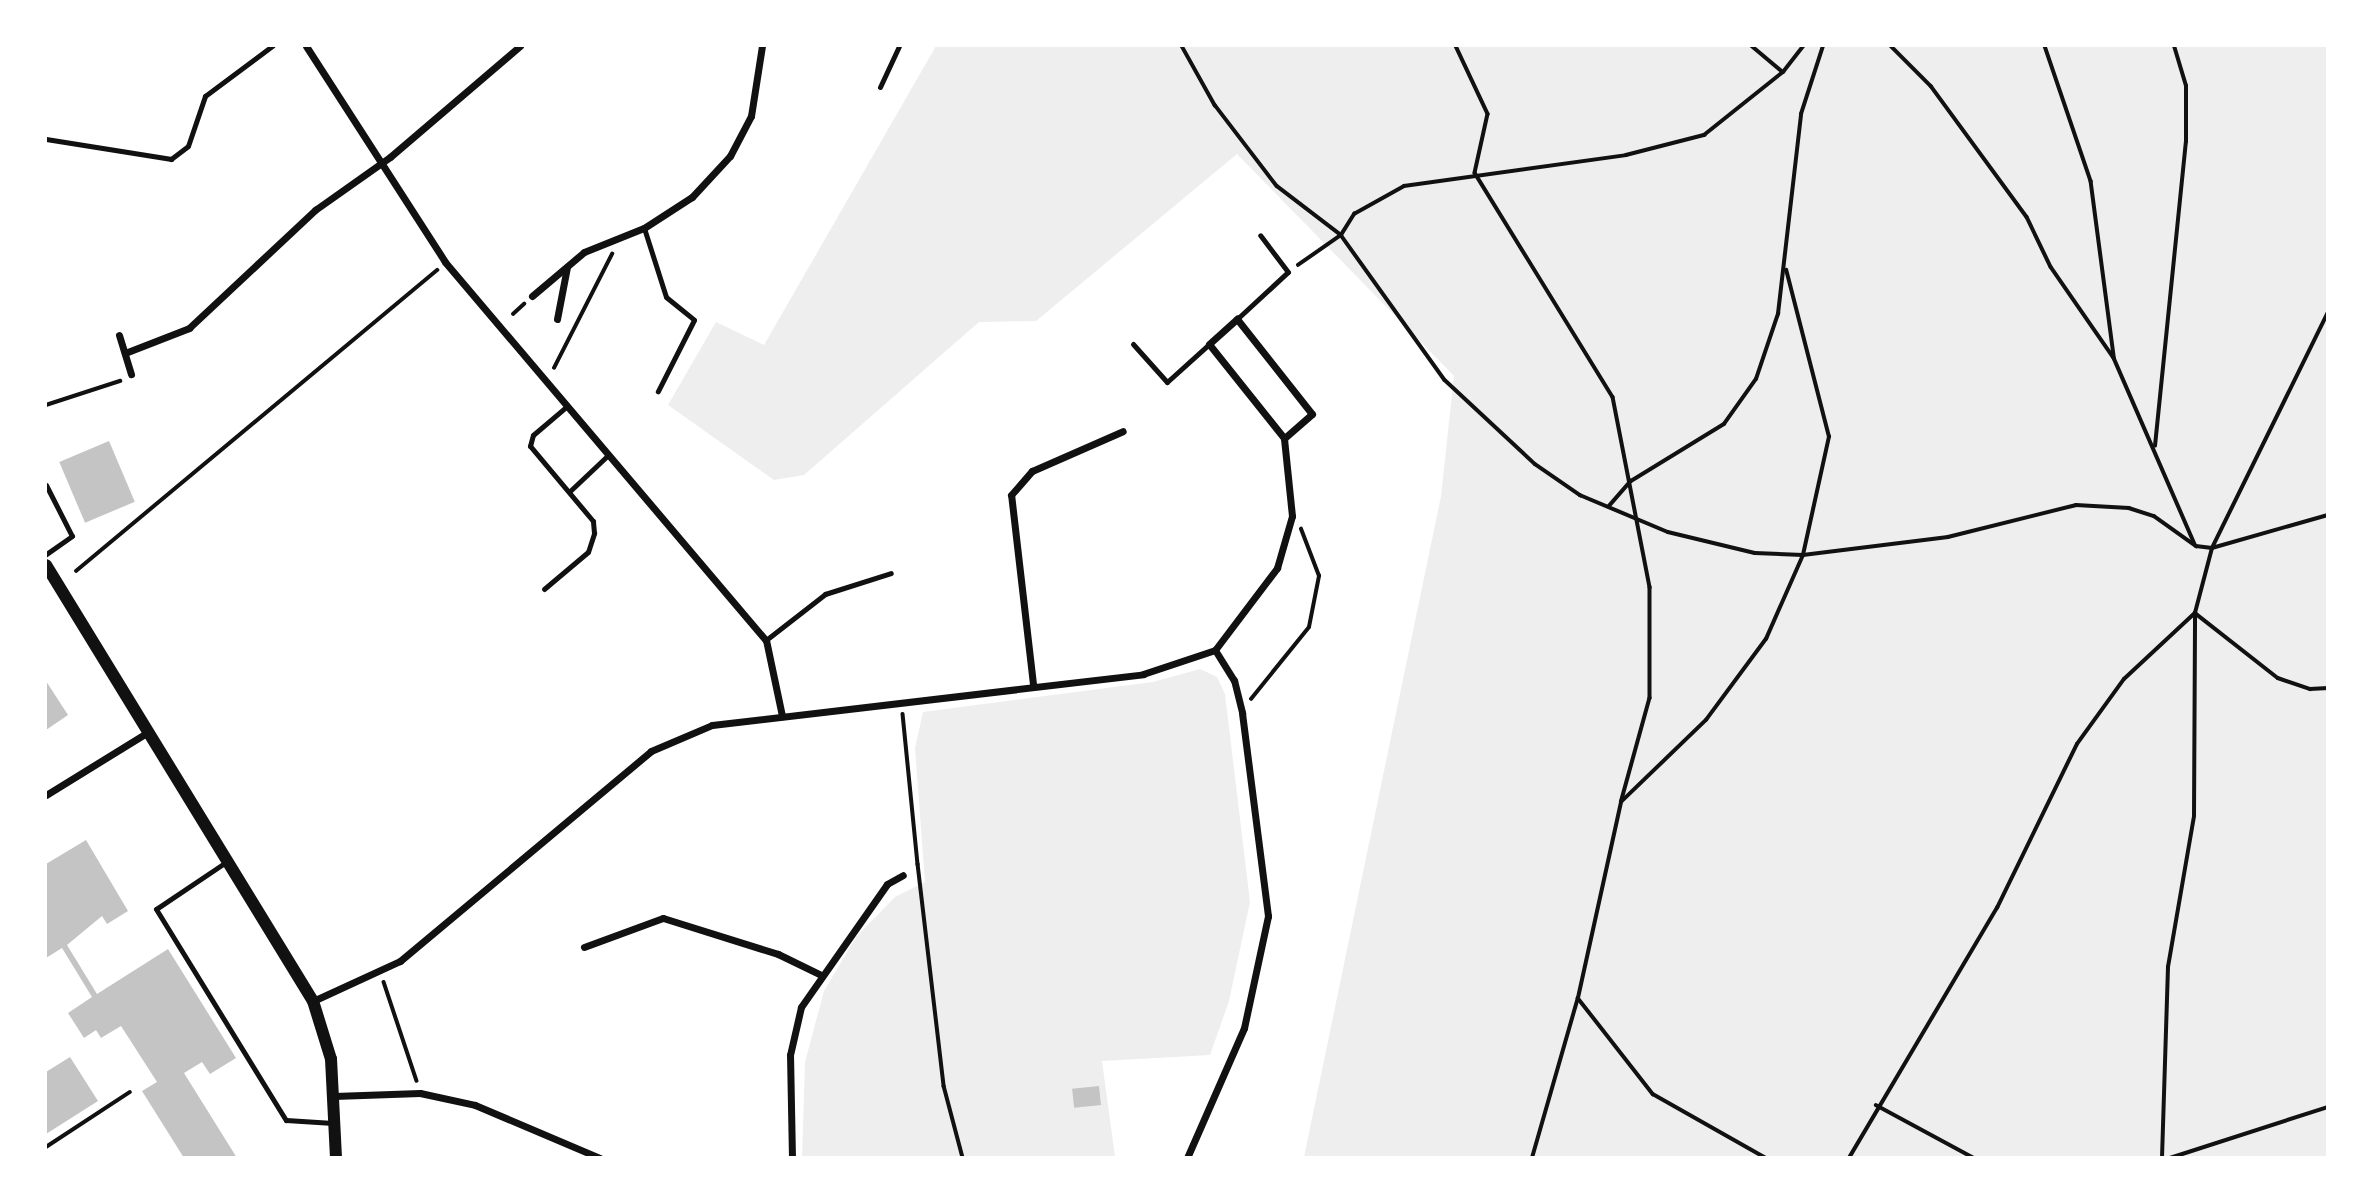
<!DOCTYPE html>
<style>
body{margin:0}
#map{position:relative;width:2373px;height:1203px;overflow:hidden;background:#fff;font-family:"Golos Text",sans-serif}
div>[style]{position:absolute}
.green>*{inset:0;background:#eee}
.building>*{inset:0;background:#c4c4c4;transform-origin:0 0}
.path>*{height:3.5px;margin:-1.75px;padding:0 1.75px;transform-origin:1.75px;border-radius:1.75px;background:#111}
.service>*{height:5px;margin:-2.5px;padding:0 2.5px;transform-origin:2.5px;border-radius:2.5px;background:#111}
.minor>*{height:7px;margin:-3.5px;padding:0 3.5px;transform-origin:3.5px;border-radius:3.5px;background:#111}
.tertiary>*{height:12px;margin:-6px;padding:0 6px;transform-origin:6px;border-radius:6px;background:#111}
span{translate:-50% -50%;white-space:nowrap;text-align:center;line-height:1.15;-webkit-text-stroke:6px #fff;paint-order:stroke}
.frame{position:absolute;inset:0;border:47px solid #fff;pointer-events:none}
</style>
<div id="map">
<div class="green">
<div style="clip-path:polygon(936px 46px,2327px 46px,2327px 1157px,1304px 1157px,1441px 496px,1454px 376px,1237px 154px,1036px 321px,979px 322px,804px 475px,774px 480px,668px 405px,716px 322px,764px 345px)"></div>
<div style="clip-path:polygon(1200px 669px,1217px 677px,1225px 694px,1250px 902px,1229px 1001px,1210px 1055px,1102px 1061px,1115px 1157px,802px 1158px,805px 1062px,824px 991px,856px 937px,895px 897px,925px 882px,915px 748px,923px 712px,1153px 682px)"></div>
</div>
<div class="building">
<div style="left:109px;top:441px;width:66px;height:54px;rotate:67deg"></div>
<div style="clip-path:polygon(46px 681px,68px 715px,46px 730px)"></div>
<div style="clip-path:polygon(86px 840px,128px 911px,107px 924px,102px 916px,67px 945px,97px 994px,168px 949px,236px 1058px,210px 1074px,202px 1062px,184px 1073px,237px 1158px,184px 1158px,142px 1091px,157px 1082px,121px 1026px,101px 1038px,96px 1030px,84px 1038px,68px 1013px,92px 997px,62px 948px,46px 958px,46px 864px)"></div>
<div style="clip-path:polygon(70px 1057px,98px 1101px,46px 1134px,46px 1072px)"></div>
<div style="left:1099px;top:1086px;width:19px;height:27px;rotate:84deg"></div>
</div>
<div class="path">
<div style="left:1182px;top:46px;width:68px;rotate:60.8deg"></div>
<div style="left:1215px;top:105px;width:102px;rotate:52.6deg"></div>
<div style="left:1277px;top:186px;width:81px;rotate:37.4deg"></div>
<div style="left:1341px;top:235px;width:178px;rotate:54.4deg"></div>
<div style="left:1445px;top:380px;width:123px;rotate:43deg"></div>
<div style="left:1535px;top:464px;width:55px;rotate:34.6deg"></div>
<div style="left:1580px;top:495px;width:95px;rotate:22.8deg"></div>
<div style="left:1668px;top:532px;width:89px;rotate:13.6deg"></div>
<div style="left:1755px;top:553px;width:48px;rotate:2.4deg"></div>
<div style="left:1803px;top:555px;width:146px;rotate:-7.1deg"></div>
<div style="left:1948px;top:537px;width:132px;rotate:-14deg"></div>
<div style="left:2076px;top:505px;width:53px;rotate:3.2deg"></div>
<div style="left:2129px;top:508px;width:26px;rotate:18deg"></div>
<div style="left:2154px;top:516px;width:52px;rotate:35.5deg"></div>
<div style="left:2196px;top:546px;width:16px;rotate:7deg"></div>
<div style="left:2212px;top:548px;width:121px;rotate:-15.9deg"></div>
<div style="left:1456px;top:46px;width:75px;rotate:64.8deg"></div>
<div style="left:1488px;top:114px;width:60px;rotate:102.4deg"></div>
<div style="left:1475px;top:173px;width:263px;rotate:58.4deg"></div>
<div style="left:1613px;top:397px;width:194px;rotate:79deg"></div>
<div style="left:1650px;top:587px;width:111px;rotate:90deg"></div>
<div style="left:1650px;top:698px;width:106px;rotate:105.4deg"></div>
<div style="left:1752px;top:46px;width:40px;rotate:40deg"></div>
<div style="left:1891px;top:46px;width:57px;rotate:45deg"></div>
<div style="left:1931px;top:86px;width:162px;rotate:53.8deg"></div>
<div style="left:2027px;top:217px;width:55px;rotate:64.4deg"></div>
<div style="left:2051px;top:267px;width:111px;rotate:55.3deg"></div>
<div style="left:2114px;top:358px;width:203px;rotate:66.5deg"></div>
<div style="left:2045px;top:46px;width:143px;rotate:71.2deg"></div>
<div style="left:2091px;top:181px;width:177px;rotate:82.5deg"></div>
<div style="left:1298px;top:265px;width:52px;rotate:-34.9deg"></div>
<div style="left:1341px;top:235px;width:25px;rotate:-58deg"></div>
<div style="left:1354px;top:214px;width:57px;rotate:-29.2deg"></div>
<div style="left:1404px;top:186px;width:224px;rotate:-7.9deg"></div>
<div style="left:1626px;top:155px;width:81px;rotate:-14.4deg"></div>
<div style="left:1704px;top:135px;width:101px;rotate:-38.6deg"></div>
<div style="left:1783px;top:72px;width:33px;rotate:-52deg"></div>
<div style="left:513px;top:314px;width:15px;rotate:-42deg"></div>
<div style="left:554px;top:368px;width:128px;rotate:-63deg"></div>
<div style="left:46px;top:405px;width:78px;rotate:-18deg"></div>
<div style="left:2155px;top:446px;width:306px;rotate:-84.2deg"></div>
<div style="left:2186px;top:142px;width:56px;rotate:-90deg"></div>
<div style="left:2186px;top:86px;width:42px;rotate:-106.7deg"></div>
<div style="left:1609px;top:506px;width:33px;rotate:-49deg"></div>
<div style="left:1631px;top:481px;width:109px;rotate:-31.5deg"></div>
<div style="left:1724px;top:424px;width:55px;rotate:-54.6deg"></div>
<div style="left:1756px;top:379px;width:69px;rotate:-71.3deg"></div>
<div style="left:1778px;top:314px;width:201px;rotate:-83.4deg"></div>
<div style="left:1801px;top:114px;width:71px;rotate:-72.1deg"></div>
<div style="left:76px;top:571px;width:470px;rotate:-39.8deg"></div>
<div style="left:1251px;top:699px;width:92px;rotate:-51.1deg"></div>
<div style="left:1309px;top:627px;width:52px;rotate:-78.9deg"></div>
<div style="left:1319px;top:576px;width:50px;rotate:-111deg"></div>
<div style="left:903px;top:714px;width:151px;rotate:84.3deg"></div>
<div style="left:918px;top:864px;width:224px;rotate:83.3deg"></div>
<div style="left:944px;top:1086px;width:74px;rotate:75.2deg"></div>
<div style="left:384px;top:982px;width:104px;rotate:71.6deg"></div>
<div style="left:1578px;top:998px;width:122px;rotate:52deg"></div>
<div style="left:1653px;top:1094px;width:130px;rotate:29.5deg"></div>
<div style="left:1876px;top:1105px;width:111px;rotate:28.4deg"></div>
<div style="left:46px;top:1147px;width:100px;rotate:-33.2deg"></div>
<div style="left:1532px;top:1158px;width:166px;rotate:-74deg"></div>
<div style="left:1578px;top:998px;width:201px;rotate:-77.6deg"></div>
<div style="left:1621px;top:802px;width:118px;rotate:-44deg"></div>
<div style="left:1706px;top:720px;width:101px;rotate:-53.5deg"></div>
<div style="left:1766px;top:639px;width:92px;rotate:-66.2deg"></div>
<div style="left:1803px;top:555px;width:121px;rotate:-77.6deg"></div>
<div style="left:1829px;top:437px;width:172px;rotate:-104.4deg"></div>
<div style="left:1849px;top:1158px;width:291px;rotate:-59.4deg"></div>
<div style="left:1997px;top:908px;width:182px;rotate:-64deg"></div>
<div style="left:2077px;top:744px;width:80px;rotate:-54.1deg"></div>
<div style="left:2124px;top:679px;width:97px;rotate:-42.9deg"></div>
<div style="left:2195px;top:613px;width:105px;rotate:38.1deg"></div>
<div style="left:2278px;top:678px;width:34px;rotate:19deg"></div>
<div style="left:2310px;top:689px;width:18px;rotate:-3deg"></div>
<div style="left:2162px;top:1158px;width:191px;rotate:-88.2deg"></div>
<div style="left:2168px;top:967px;width:153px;rotate:-80.2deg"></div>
<div style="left:2194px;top:816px;width:203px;rotate:-89.7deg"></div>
<div style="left:2195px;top:613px;width:67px;rotate:-75.3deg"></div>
<div style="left:2212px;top:548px;width:263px;rotate:-63.8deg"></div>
<div style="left:2170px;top:1158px;width:166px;rotate:-17.9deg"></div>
</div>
<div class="service">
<div style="left:880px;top:87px;width:45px;rotate:-65.1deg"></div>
<div style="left:46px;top:139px;width:127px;rotate:9.1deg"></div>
<div style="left:171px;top:159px;width:21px;rotate:-37deg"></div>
<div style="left:188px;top:146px;width:53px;rotate:-71.2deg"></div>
<div style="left:205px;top:96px;width:84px;rotate:-36.7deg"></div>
<div style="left:644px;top:228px;width:72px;rotate:72.3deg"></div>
<div style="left:666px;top:297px;width:36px;rotate:39deg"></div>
<div style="left:694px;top:320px;width:80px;rotate:116.9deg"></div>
<div style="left:1237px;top:319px;width:69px;rotate:-42.7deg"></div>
<div style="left:1288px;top:272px;width:46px;rotate:-127.1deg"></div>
<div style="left:1133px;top:344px;width:51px;rotate:48.2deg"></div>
<div style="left:1167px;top:382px;width:57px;rotate:-42.1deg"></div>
<div style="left:46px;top:485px;width:57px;rotate:63deg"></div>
<div style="left:72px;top:536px;width:32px;rotate:145deg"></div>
<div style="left:570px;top:491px;width:51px;rotate:-43.4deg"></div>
<div style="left:544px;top:589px;width:57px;rotate:-40.1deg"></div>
<div style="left:588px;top:552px;width:20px;rotate:-72deg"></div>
<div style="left:594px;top:533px;width:12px;rotate:-95deg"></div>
<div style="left:593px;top:521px;width:98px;rotate:-130deg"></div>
<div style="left:530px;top:446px;width:11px;rotate:-75deg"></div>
<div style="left:533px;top:435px;width:43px;rotate:-40.3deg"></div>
<div style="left:766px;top:640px;width:75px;rotate:-37.9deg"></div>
<div style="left:825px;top:594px;width:69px;rotate:-17.7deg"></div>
<div style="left:226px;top:862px;width:84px;rotate:146.1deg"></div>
<div style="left:156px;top:909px;width:248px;rotate:58.4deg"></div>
<div style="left:286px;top:1120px;width:47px;rotate:3.7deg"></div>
</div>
<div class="minor">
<div style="left:306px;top:46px;width:257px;rotate:57.2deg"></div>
<div style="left:445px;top:262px;width:496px;rotate:49.7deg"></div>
<div style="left:766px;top:640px;width:78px;rotate:78.1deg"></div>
<div style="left:532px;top:296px;width:68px;rotate:-40.2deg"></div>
<div style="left:584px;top:252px;width:65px;rotate:-21.8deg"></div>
<div style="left:644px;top:228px;width:57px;rotate:-32.9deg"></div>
<div style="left:692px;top:197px;width:56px;rotate:-47.2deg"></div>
<div style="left:730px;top:156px;width:45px;rotate:-62.3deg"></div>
<div style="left:751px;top:116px;width:71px;rotate:-81.1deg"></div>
<div style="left:557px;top:319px;width:53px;rotate:-79.1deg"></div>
<div style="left:119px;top:335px;width:41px;rotate:72.9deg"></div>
<div style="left:125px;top:353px;width:69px;rotate:-21.3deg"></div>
<div style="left:189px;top:328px;width:173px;rotate:-43.1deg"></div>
<div style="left:315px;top:210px;width:92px;rotate:-35.2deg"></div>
<div style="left:390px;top:157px;width:171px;rotate:-40.5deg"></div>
<div style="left:1215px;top:650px;width:103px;rotate:-52.9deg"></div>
<div style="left:1277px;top:568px;width:54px;rotate:-73.9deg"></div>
<div style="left:1292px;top:516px;width:78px;rotate:-95.9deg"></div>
<div style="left:1284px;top:438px;width:120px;rotate:-128.6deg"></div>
<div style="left:1209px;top:344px;width:38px;rotate:-42deg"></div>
<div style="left:1237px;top:319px;width:121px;rotate:51.7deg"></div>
<div style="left:1312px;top:414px;width:37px;rotate:139deg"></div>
<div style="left:1033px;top:684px;width:190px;rotate:-96.6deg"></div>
<div style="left:1011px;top:495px;width:32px;rotate:-49deg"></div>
<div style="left:1032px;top:471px;width:99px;rotate:-23.7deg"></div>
<div style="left:46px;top:795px;width:120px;rotate:-31.7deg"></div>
<div style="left:584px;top:947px;width:84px;rotate:-20.2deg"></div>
<div style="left:663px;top:918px;width:121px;rotate:17.4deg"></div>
<div style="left:778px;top:954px;width:46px;rotate:26deg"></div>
<div style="left:313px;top:1001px;width:96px;rotate:-24.7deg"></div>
<div style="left:400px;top:961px;width:327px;rotate:-39.9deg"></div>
<div style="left:651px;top:751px;width:66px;rotate:-23.1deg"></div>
<div style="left:712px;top:725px;width:434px;rotate:-6.7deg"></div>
<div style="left:1143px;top:674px;width:76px;rotate:-18.4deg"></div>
<div style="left:1215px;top:650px;width:36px;rotate:58deg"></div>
<div style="left:1234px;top:680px;width:34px;rotate:76deg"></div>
<div style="left:1242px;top:713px;width:205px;rotate:82.7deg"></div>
<div style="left:1268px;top:916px;width:115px;rotate:102.1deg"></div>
<div style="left:1244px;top:1028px;width:142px;rotate:113.7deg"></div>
<div style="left:334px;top:1096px;width:86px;rotate:-2deg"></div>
<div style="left:420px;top:1093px;width:56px;rotate:12.3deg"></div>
<div style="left:475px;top:1105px;width:136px;rotate:23deg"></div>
<div style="left:792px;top:1158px;width:103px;rotate:-91.1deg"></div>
<div style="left:790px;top:1055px;width:49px;rotate:-77.1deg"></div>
<div style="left:801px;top:1007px;width:150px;rotate:-55deg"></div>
<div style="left:887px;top:884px;width:18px;rotate:-29deg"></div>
</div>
<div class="tertiary">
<div style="left:46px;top:565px;width:511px;rotate:58.52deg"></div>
<div style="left:313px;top:1001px;width:61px;rotate:72.8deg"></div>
<div style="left:331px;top:1059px;width:99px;rotate:87.1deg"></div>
</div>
<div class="frame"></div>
</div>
